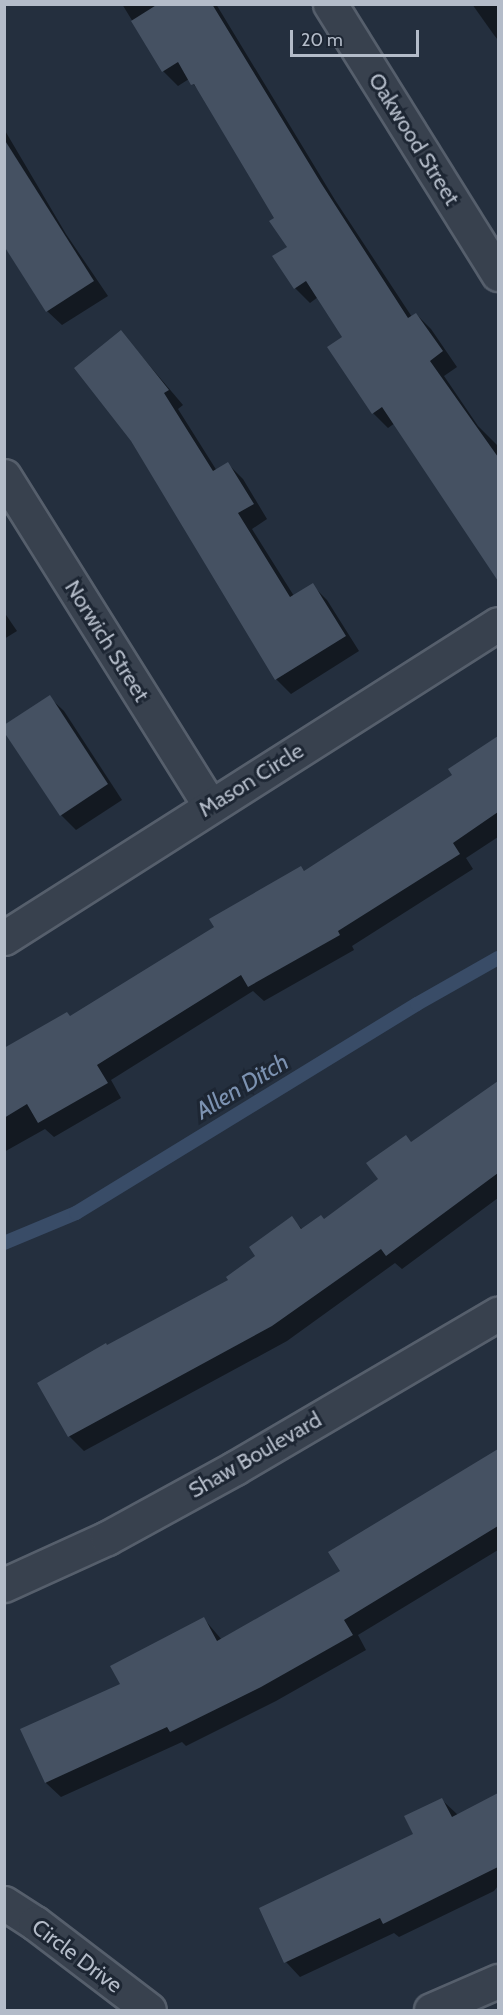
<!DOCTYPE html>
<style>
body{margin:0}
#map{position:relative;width:503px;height:2015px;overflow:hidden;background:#242f3e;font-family:Cabin,sans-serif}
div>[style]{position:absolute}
.shadow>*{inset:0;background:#0007}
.stream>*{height:14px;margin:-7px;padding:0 7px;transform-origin:7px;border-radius:7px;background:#394c67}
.building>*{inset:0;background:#455162}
.roads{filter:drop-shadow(2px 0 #565f6c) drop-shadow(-2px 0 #565f6c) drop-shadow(0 2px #565f6c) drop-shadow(0 -2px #565f6c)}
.minor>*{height:33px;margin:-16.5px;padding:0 16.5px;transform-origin:16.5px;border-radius:16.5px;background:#38414e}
span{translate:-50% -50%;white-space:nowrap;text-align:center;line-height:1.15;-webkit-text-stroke:6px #1d2633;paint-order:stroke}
.street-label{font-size:22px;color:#b4bcc9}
.water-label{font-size:24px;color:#7c92b1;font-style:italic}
.frame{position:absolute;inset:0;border:6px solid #b4bcc9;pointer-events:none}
.scale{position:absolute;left:290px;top:30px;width:129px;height:27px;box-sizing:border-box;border:3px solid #b4bcc9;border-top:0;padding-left:8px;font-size:18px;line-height:21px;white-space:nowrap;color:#b4bcc9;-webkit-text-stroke:4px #1d2633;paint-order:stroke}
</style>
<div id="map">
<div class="shadow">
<div style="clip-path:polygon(122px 4px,216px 4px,335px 200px,412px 317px,416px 314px,431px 329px,457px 367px,444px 376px,478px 426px,498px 446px,497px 569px,395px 423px,388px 428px,373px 413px,344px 337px,318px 297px,310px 303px,295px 288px,274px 256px,289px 247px,276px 218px,201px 93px,189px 79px,178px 86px,163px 71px)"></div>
<div style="clip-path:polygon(472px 4px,498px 4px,498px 40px,494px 35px)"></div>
<div style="clip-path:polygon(4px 129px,66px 234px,108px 296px,62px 325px,47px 311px,4px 242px)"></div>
<div style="clip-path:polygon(121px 332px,183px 405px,178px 409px,217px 471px,228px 464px,243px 479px,267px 519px,252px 529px,294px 596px,312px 585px,327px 600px,359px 651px,291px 694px,276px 679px)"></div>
<div style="clip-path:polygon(4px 612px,17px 631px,4px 639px)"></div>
<div style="clip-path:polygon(49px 697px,64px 711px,122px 800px,76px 830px,61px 815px,4px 729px)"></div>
<div style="clip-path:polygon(498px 738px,498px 837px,466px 858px,473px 869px,352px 946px,354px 950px,264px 1001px,253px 991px,111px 1080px,121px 1098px,54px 1137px,45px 1129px,4px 1152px,4px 1050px,70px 1017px,216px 928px,301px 868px,305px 872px,454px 776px,451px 770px)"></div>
<div style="clip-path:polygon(498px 1083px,498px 1198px,402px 1269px,395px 1263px,287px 1341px,84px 1451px,69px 1436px,107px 1346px,230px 1280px,258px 1257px,291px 1218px,303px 1230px,325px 1221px,380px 1179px,412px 1143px)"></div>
<div style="clip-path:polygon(498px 1451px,498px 1550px,358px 1635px,366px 1650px,276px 1701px,186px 1746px,182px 1742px,61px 1797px,46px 1783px,22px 1729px,122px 1685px,204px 1619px,222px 1640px,342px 1572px,330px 1552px)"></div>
<div style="clip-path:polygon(498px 1795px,498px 1886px,494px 1891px,399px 1937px,394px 1933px,300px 1977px,286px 1962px,415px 1834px,442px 1800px,458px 1815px)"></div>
</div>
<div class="stream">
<div style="left:4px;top:1243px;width:78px;rotate:-22.6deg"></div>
<div style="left:76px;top:1213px;width:400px;rotate:-31.5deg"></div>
<div style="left:417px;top:1004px;width:93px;rotate:-29.6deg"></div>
</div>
<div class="building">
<div style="clip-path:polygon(158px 4px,212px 4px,321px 183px,408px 318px,416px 313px,443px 351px,430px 361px,498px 457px,498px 581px,382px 407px,372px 414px,327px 347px,342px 337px,306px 281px,294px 289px,272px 256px,287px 247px,269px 221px,274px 218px,194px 84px,191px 85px,178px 62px,162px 72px,131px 21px)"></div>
<div style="clip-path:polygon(4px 139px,94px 281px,46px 312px,4px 246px)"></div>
<div style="clip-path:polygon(121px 330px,169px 390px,164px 393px,213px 471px,228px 462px,254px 504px,238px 513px,290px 597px,313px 583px,346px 636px,275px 680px,131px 441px,74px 368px)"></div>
<div style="clip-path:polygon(50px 695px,108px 784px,60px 816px,4px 732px,4px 725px)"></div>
<div style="clip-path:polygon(498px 736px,498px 812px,453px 843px,460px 854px,338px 931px,340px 935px,248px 987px,241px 975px,97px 1065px,108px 1083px,38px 1123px,27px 1104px,4px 1118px,4px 1048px,67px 1012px,70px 1016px,214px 927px,209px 919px,301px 866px,304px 871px,452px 775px,448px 769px)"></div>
<div style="clip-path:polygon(498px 1081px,498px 1173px,386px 1256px,381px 1249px,272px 1326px,68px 1437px,37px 1383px,106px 1343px,107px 1345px,228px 1280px,226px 1277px,255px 1256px,249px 1247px,292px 1216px,301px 1229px,321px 1215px,324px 1219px,378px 1179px,366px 1163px,406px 1135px,411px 1142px)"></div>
<div style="clip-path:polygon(498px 1449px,498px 1526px,344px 1620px,353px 1635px,261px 1687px,170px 1732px,167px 1727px,45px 1783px,20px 1729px,120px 1684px,110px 1666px,204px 1617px,217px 1641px,340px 1571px,328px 1552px)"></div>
<div style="clip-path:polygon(498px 1793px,498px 1867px,383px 1924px,380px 1918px,284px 1963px,259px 1908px,413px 1834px,404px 1816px,442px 1798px,452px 1817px)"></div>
</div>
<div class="roads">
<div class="minor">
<div style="left:330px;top:4px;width:318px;rotate:58.1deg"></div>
<div style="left:4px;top:476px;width:389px;rotate:58deg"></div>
<div style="left:4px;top:938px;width:585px;rotate:-32.44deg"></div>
<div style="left:4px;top:1585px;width:113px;rotate:-24.5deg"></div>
<div style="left:107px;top:1538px;width:146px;rotate:-28.7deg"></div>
<div style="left:235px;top:1468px;width:305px;rotate:-30.4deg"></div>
<div style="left:4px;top:1903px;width:37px;rotate:33deg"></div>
<div style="left:35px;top:1923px;width:143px;rotate:37.3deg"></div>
<div style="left:431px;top:2010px;width:73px;rotate:-23.4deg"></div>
</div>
</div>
<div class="street-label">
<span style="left:414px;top:139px;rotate:58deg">Oakwood Street</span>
<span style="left:107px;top:641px;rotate:58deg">Norwich Street</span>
<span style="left:251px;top:780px;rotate:-32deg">Mason Circle</span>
<span style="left:255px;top:1455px;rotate:-30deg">Shaw Boulevard</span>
<span style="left:77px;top:1956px;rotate:37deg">Circle Drive</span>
</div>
<div class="water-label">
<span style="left:242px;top:1086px;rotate:-31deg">Allen Ditch</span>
</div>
<div class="frame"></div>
<div class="scale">20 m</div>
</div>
